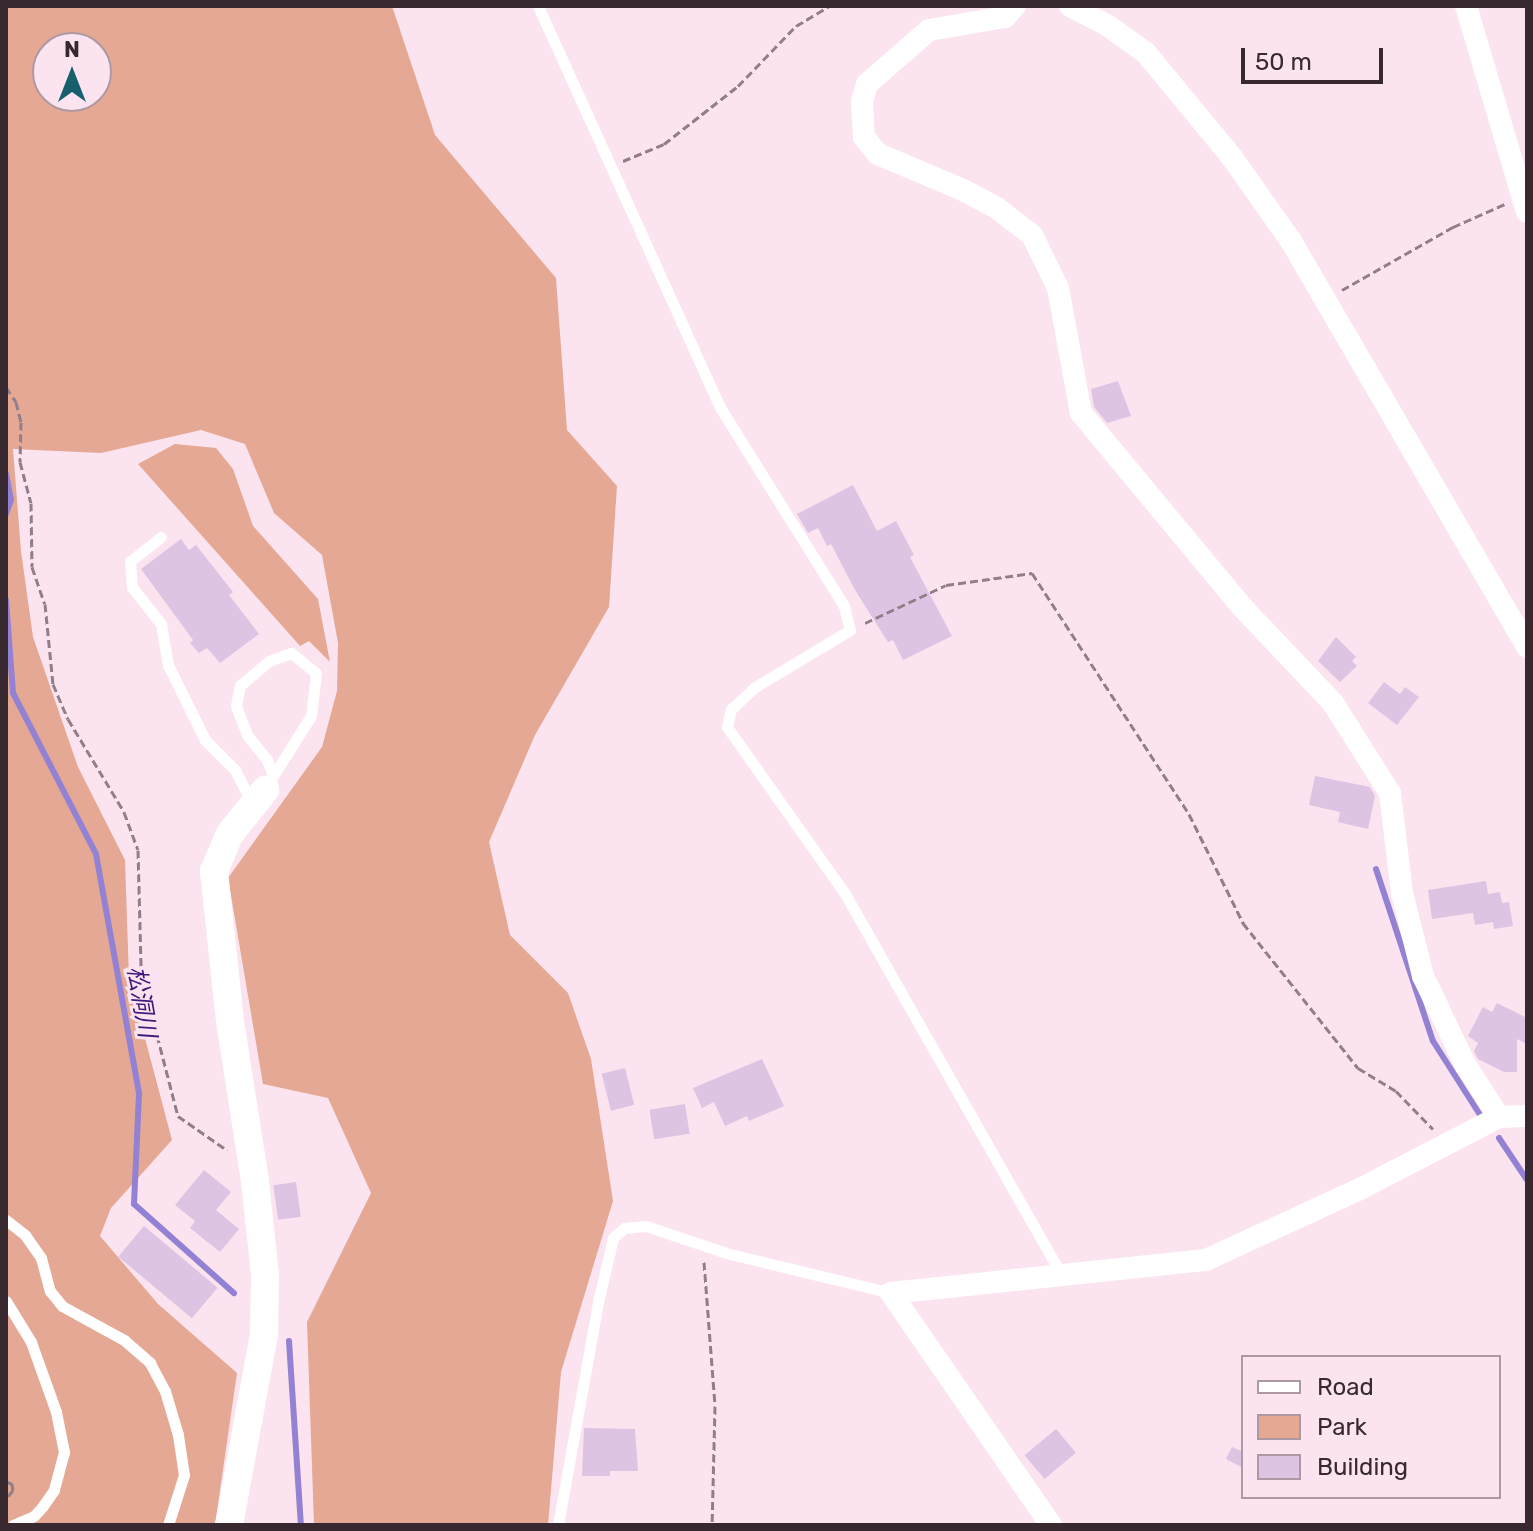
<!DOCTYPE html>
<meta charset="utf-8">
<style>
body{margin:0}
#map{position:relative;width:1533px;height:1531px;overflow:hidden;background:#fbe4ef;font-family:Rubik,"Noto Sans JP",sans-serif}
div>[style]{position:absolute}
.green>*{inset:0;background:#e5a894}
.stream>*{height:6px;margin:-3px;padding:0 3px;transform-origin:3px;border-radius:3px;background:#9381d3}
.building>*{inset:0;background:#dcc4e2;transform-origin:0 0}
.path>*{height:3px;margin-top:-1.5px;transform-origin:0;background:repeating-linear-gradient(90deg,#917e88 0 8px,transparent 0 12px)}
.service>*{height:11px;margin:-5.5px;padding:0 5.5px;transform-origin:5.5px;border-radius:5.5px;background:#fff}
.minor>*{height:22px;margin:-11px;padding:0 11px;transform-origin:11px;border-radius:11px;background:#fff}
.tertiary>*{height:28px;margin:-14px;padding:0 14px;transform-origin:14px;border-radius:14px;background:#fff}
span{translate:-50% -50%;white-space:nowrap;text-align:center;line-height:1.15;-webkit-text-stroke:6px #fbe4ef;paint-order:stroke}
.water-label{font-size:24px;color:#3e1a7b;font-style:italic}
.frame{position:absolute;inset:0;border:8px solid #382931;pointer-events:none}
.legend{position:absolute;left:1241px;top:1355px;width:260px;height:144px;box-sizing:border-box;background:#fbe4ef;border:2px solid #ad99a3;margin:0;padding:10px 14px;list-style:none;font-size:24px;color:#382931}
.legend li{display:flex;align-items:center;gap:16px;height:40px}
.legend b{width:40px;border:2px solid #ad99a3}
.north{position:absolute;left:32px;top:32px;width:80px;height:80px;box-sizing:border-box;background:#fbe4ef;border:2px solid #ad99a3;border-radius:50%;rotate:0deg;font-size:22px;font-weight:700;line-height:32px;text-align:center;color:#382931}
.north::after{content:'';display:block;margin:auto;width:28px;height:36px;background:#16606e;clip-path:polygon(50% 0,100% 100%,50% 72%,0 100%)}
.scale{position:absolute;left:1241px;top:48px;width:142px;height:36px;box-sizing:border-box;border:4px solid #382931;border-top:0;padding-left:10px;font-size:24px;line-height:28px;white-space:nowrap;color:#382931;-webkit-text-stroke:6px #fbe4ef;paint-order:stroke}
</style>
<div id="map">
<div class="green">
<div style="clip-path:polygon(evenodd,6px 6px,392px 6px,435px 135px,556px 278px,567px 430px,617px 486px,609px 607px,535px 735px,489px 842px,510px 935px,568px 993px,591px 1059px,613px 1201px,561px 1372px,548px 1525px,314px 1525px,307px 1322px,371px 1193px,328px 1098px,263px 1084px,228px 878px,322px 747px,337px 691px,338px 643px,322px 555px,274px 513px,245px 444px,201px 430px,101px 453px,13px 449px,21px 551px,33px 637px,78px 767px,125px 860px,129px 978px,172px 1140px,111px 1208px,100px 1236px,158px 1304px,237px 1373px,215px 1525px,6px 1525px,6px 6px,48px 48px,96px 48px,96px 96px,48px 96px,48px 48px)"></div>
<div style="clip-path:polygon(175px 444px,216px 448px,233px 469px,253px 526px,318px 599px,330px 662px,309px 641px,300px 646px,138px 464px)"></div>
</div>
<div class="stream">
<div style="left:6px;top:474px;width:26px;rotate:79deg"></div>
<div style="left:11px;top:500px;width:15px;rotate:110deg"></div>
<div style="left:6px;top:600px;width:93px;rotate:85.7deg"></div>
<div style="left:13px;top:693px;width:181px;rotate:62.7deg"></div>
<div style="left:96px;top:854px;width:244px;rotate:79.8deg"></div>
<div style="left:139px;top:1094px;width:110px;rotate:92.6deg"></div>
<div style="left:134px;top:1204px;width:134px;rotate:41.7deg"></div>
<div style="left:1376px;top:869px;width:181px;rotate:71.7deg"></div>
<div style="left:1433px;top:1041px;width:91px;rotate:57.5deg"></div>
<div style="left:1499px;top:1138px;width:50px;rotate:56.3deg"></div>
<div style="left:289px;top:1341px;width:184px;rotate:86.3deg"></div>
</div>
<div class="building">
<div style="clip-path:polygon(1118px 381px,1131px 416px,1107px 423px,1094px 407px,1091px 389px)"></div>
<div style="clip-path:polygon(853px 485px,877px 531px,896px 521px,914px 555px,910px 557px,952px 636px,903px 660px,893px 640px,888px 642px,855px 590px,831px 544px,827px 546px,818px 528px,808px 533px,797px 514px)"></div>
<div style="clip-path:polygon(181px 539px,189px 550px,196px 545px,233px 592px,229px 595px,259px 634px,220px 663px,207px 648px,199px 653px,190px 643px,193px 640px,141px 569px)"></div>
<div style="clip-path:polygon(1336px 637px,1356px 657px,1352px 661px,1357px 666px,1340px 682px,1318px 661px)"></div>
<div style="clip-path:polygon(1384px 682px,1400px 694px,1405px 687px,1419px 697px,1397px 725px,1368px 703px)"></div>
<div style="clip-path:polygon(1315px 776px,1370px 787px,1375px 796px,1368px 829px,1338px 822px,1340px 812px,1309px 805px)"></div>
<div style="clip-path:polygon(1486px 881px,1488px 894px,1500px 892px,1502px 903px,1509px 902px,1513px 926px,1494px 929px,1493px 922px,1475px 925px,1473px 913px,1432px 919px,1428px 890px)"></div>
<div style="clip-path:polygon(1497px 1003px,1527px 1018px,1527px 1044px,1517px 1039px,1517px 1072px,1504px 1072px,1478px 1059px,1474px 1051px,1478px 1043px,1468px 1036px,1483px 1007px,1492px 1012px)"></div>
<div style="clip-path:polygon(762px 1059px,784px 1106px,749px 1121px,747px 1116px,725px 1126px,714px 1102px,702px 1108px,693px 1088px)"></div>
<div style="left:625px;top:1068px;width:38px;height:24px;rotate:76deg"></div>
<div style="left:685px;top:1104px;width:30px;height:36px;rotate:81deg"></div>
<div style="clip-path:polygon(204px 1170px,231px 1192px,216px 1210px,239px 1229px,220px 1252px,190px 1228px,195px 1221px,175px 1205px)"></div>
<div style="left:296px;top:1182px;width:35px;height:23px;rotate:82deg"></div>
<div style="left:144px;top:1226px;width:96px;height:40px;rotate:40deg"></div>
<div style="clip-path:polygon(584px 1428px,635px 1429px,638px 1471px,610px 1471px,610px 1476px,582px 1476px)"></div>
<div style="left:1056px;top:1429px;width:31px;height:41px;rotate:50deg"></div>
<div style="clip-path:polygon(1232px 1447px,1243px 1452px,1243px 1468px,1226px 1459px)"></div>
</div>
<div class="path">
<div style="left:623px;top:161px;width:44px;rotate:-22.5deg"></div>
<div style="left:664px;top:144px;width:94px;rotate:-38.1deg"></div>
<div style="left:738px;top:86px;width:83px;rotate:-46deg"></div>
<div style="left:796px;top:26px;width:39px;rotate:-31deg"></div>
<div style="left:1342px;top:290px;width:128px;rotate:-29.6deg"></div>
<div style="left:1453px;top:227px;width:57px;rotate:-23.9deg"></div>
<div style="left:6px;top:387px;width:18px;rotate:56deg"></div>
<div style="left:16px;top:402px;width:21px;rotate:76deg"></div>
<div style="left:21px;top:422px;width:40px;rotate:91.4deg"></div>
<div style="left:20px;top:462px;width:42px;rotate:75deg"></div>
<div style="left:31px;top:503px;width:64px;rotate:89.1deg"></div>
<div style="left:32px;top:567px;width:39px;rotate:71deg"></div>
<div style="left:45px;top:604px;width:80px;rotate:84.3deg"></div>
<div style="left:53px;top:684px;width:38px;rotate:67deg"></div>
<div style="left:68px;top:719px;width:109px;rotate:58.9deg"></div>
<div style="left:124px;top:812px;width:40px;rotate:69.8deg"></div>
<div style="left:138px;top:850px;width:148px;rotate:88.5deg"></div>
<div style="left:142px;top:998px;width:40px;rotate:68deg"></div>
<div style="left:157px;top:1035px;width:84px;rotate:75.5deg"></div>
<div style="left:178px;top:1116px;width:60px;rotate:34.8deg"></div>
<div style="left:865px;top:623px;width:89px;rotate:-25.1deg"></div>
<div style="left:946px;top:585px;width:87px;rotate:-7.9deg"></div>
<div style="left:1032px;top:573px;width:288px;rotate:56.9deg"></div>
<div style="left:1189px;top:814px;width:122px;rotate:63.6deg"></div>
<div style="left:1243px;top:923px;width:185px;rotate:51.6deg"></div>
<div style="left:1358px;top:1068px;width:44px;rotate:31.2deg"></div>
<div style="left:1396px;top:1091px;width:53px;rotate:45.8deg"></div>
<div style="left:704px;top:1262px;width:144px;rotate:85.6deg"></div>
<div style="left:715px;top:1406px;width:119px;rotate:91.4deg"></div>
<div style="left:6px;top:1481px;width:7px;rotate:27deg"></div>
<div style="left:12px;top:1484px;width:6px;rotate:81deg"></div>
<div style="left:13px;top:1490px;width:11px;rotate:128deg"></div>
</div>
<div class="service">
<div style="left:538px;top:6px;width:443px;rotate:65.6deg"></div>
<div style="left:721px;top:409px;width:232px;rotate:58deg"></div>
<div style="left:844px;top:606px;width:25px;rotate:76deg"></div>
<div style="left:850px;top:630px;width:111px;rotate:149deg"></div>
<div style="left:755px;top:687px;width:33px;rotate:137deg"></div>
<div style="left:731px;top:709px;width:18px;rotate:103deg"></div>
<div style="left:727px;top:727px;width:202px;rotate:54.7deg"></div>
<div style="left:844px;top:892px;width:441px;rotate:60.4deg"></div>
<div style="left:161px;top:537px;width:39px;rotate:142deg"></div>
<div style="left:130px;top:561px;width:26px;rotate:86deg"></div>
<div style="left:132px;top:587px;width:47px;rotate:51.9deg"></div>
<div style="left:161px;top:624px;width:42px;rotate:80.3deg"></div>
<div style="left:168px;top:665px;width:84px;rotate:63.7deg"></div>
<div style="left:205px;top:740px;width:42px;rotate:45deg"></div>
<div style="left:235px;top:770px;width:38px;rotate:63deg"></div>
<div style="left:265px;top:789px;width:15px;rotate:-58deg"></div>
<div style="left:273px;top:776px;width:71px;rotate:-57.7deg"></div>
<div style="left:311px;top:716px;width:43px;rotate:-83.4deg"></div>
<div style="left:316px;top:673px;width:32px;rotate:-141deg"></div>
<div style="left:291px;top:653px;width:23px;rotate:160deg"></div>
<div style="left:269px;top:661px;width:38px;rotate:140deg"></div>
<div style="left:240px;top:685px;width:21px;rotate:101deg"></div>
<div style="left:236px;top:706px;width:31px;rotate:69deg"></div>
<div style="left:247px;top:735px;width:32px;rotate:51deg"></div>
<div style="left:267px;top:760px;width:17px;rotate:69deg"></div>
<div style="left:6px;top:1220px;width:24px;rotate:38deg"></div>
<div style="left:25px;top:1235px;width:28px;rotate:55deg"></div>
<div style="left:41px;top:1258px;width:34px;rotate:75deg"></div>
<div style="left:50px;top:1291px;width:19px;rotate:51deg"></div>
<div style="left:62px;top:1306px;width:71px;rotate:28.7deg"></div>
<div style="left:124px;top:1340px;width:35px;rotate:41deg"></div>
<div style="left:150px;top:1363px;width:32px;rotate:62deg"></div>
<div style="left:165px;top:1391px;width:46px;rotate:73.5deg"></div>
<div style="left:178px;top:1435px;width:40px;rotate:81.5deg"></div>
<div style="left:184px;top:1475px;width:52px;rotate:107.7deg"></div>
<div style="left:6px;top:1301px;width:48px;rotate:58.6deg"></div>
<div style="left:31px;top:1342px;width:74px;rotate:70.3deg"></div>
<div style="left:56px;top:1412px;width:41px;rotate:78.7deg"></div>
<div style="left:64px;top:1452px;width:39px;rotate:105deg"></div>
<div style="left:54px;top:1490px;width:19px;rotate:125deg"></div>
<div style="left:43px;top:1506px;width:13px;rotate:132deg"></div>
<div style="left:34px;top:1516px;width:23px;rotate:157deg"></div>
<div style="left:558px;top:1525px;width:227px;rotate:-79.8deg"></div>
<div style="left:598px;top:1302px;width:66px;rotate:-76.8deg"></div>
<div style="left:613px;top:1238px;width:15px;rotate:-42deg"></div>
<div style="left:624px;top:1228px;width:22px;rotate:-5deg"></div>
<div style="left:646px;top:1226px;width:84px;rotate:18.6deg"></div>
<div style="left:726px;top:1253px;width:170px;rotate:13.6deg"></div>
</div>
<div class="minor">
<div style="left:1015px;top:6px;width:15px;rotate:132deg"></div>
<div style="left:1005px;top:17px;width:77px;rotate:170.3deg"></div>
<div style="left:929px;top:30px;width:82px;rotate:138.9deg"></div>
<div style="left:867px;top:84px;width:18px;rotate:106deg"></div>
<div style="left:862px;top:101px;width:36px;rotate:87deg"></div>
<div style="left:864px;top:137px;width:22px;rotate:51deg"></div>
<div style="left:878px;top:154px;width:92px;rotate:23deg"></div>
<div style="left:963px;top:190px;width:40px;rotate:28deg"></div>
<div style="left:998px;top:209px;width:43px;rotate:37.4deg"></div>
<div style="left:1032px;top:235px;width:59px;rotate:63.9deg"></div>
<div style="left:1058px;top:288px;width:127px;rotate:79.6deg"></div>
<div style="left:1081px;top:413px;width:252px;rotate:50.3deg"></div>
<div style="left:1242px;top:607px;width:132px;rotate:46.5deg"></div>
<div style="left:1333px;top:703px;width:107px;rotate:57.7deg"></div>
<div style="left:1390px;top:793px;width:101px;rotate:83.2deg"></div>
<div style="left:1402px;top:893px;width:86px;rotate:75.8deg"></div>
<div style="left:1423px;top:976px;width:98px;rotate:64.5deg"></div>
<div style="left:1465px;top:1064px;width:63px;rotate:57.3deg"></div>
<div style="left:1070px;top:6px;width:42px;rotate:27.2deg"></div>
<div style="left:1107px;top:25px;width:48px;rotate:35.7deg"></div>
<div style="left:1146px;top:53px;width:134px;rotate:50.5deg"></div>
<div style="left:1231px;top:156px;width:104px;rotate:54.8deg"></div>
<div style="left:1291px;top:241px;width:470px;rotate:59.8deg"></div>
<div style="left:1466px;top:6px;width:215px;rotate:73.5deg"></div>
<div style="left:1051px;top:1525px;width:282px;rotate:-124.6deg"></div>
<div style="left:891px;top:1293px;width:317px;rotate:-6deg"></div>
<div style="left:1206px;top:1260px;width:170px;rotate:-24.8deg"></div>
<div style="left:1360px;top:1189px;width:157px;rotate:-27.4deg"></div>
<div style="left:1499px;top:1117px;width:28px;rotate:-2deg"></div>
</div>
<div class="tertiary">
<div style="left:229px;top:1525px;width:194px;rotate:-79.6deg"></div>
<div style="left:264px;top:1334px;width:59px;rotate:-89deg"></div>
<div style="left:265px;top:1275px;width:95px;rotate:-96.1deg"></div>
<div style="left:255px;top:1181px;width:162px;rotate:-98.9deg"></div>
<div style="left:230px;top:1021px;width:151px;rotate:-96.1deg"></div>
<div style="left:214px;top:871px;width:39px;rotate:-67deg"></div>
<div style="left:229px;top:835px;width:58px;rotate:-51.3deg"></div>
</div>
<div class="water-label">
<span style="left:141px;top:1002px;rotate:80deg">松洞川</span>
</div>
<div class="frame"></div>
<ul class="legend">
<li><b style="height:10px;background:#fff"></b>Road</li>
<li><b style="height:22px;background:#e5a894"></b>Park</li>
<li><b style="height:22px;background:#dcc4e2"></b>Building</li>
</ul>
<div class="north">N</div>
<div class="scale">50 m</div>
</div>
